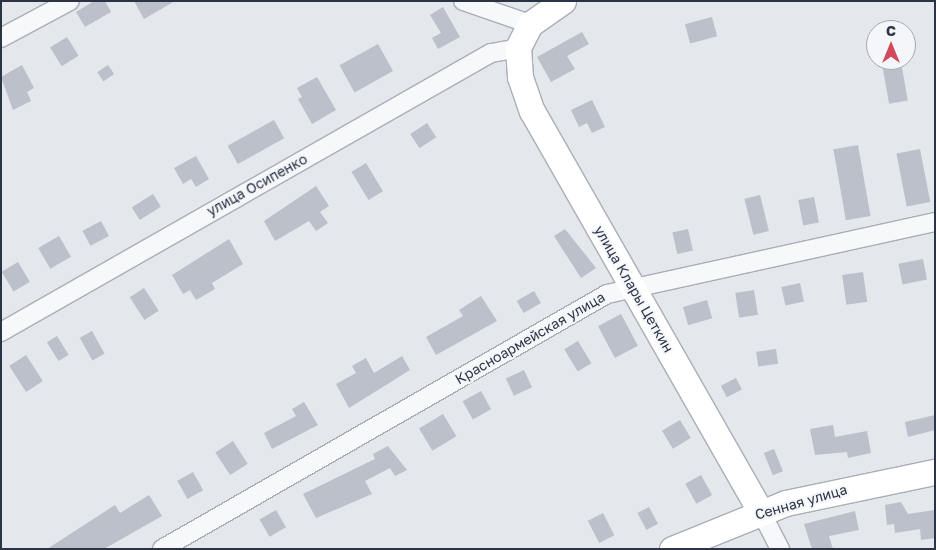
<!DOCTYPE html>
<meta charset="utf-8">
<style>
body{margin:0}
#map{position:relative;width:936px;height:550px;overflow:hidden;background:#e4e7ec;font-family:"Golos Text",sans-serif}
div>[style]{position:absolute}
.building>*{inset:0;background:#bbc0ca;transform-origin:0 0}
.roads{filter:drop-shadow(1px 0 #a9aeb7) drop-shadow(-1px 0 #a9aeb7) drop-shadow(0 1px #a9aeb7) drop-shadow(0 -1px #a9aeb7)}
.street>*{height:18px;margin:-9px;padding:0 9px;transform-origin:9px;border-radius:9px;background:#f7f8fa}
.secondary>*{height:25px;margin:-12.5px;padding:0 12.5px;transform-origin:12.5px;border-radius:12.5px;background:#fff}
span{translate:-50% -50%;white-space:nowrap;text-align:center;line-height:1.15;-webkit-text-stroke:4px #f4f6f9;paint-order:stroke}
.street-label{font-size:14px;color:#2b3445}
.frame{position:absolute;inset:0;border:2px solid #2b3445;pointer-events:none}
.north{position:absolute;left:866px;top:20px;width:50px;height:50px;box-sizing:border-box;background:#f4f6f9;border:1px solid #a4a8b1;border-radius:50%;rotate:0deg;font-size:14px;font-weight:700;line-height:20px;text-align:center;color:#2b3445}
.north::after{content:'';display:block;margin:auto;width:18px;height:22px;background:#d1495b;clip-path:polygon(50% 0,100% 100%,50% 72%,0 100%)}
</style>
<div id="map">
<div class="building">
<div style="clip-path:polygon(94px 1px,105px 1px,111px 12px,85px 27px,76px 12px)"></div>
<div style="clip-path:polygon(134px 1px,175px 1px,144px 19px)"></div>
<div style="clip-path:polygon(443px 7px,460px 37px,438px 49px,432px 38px,441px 33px,430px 15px)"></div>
<div style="left:712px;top:17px;width:20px;height:28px;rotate:75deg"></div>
<div style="clip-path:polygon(582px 32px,589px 44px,567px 56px,575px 69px,551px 82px,537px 57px)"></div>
<div style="left:67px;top:37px;width:22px;height:20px;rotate:58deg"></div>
<div style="left:378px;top:44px;width:31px;height:44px;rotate:61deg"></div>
<div style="left:901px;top:62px;width:39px;height:19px;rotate:80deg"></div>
<div style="clip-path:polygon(22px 65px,34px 88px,27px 92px,31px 101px,13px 110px,1px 77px)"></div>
<div style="left:108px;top:65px;width:11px;height:13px;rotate:56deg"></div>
<div style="clip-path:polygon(317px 77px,336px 110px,312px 124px,298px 99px,302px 97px,297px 88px)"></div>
<div style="clip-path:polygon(592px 100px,605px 127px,592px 133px,587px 123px,579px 127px,571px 110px)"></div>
<div style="left:274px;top:120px;width:21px;height:53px;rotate:61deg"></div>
<div style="left:427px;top:123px;width:17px;height:20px;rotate:57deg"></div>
<div style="left:858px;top:145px;width:72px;height:25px;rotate:80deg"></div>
<div style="left:920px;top:149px;width:54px;height:24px;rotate:79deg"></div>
<div style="clip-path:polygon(196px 156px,209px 179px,196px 187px,191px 179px,183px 184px,174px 168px)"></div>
<div style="left:366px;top:163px;width:33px;height:17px;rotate:59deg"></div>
<div style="clip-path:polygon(316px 186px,329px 206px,320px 212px,328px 223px,316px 231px,309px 221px,275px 241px,264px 221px)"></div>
<div style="left:153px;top:194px;width:15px;height:25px;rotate:58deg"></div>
<div style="left:760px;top:195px;width:37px;height:16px;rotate:76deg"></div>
<div style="left:814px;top:197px;width:26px;height:16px;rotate:79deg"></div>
<div style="left:101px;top:221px;width:17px;height:21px;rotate:62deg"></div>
<div style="clip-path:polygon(565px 229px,596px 268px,581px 278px,554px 236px)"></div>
<div style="left:688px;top:229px;width:22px;height:16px;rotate:77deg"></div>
<div style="left:59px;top:236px;width:24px;height:24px;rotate:60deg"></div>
<div style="clip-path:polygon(229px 239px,243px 264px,212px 283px,215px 289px,196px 300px,190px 290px,183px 294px,172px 275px)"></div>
<div style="left:923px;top:259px;width:21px;height:25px;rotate:79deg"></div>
<div style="left:18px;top:262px;width:23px;height:19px;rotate:59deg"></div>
<div style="left:863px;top:272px;width:30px;height:21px;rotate:82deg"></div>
<div style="left:800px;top:283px;width:19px;height:19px;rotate:78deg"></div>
<div style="left:144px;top:288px;width:27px;height:17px;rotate:57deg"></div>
<div style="left:754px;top:290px;width:25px;height:19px;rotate:81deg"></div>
<div style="left:534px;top:291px;width:14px;height:20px;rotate:60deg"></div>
<div style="clip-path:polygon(481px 296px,497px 321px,436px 355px,426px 337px,463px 316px,459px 310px)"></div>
<div style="left:707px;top:300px;width:19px;height:25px;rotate:74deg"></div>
<div style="left:621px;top:314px;width:36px;height:26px;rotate:62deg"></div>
<div style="left:92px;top:331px;width:26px;height:14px;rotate:61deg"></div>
<div style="left:57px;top:336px;width:22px;height:12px;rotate:58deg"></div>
<div style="left:578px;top:341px;width:26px;height:16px;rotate:59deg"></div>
<div style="left:776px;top:349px;width:15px;height:20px;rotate:82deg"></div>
<div style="left:26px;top:355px;width:31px;height:20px;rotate:57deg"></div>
<div style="clip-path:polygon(402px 356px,410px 370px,349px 408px,336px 384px,356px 373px,352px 366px,366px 358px,374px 373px)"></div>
<div style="left:524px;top:370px;width:19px;height:20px;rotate:65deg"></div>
<div style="left:736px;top:378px;width:13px;height:17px;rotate:63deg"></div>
<div style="left:481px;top:391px;width:21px;height:21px;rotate:61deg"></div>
<div style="clip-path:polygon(304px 402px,318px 425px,272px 449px,264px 433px,296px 416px,292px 409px)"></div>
<div style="left:443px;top:414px;width:26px;height:28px;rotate:59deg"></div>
<div style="clip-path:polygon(935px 415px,935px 430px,908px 437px,905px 422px)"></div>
<div style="left:680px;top:420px;width:21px;height:21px;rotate:59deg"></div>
<div style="clip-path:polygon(833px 425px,835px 437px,867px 431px,871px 453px,848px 458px,847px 452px,815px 455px,810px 429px)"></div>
<div style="left:233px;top:441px;width:27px;height:21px;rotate:57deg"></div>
<div style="clip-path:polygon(388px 446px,407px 470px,395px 476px,390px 468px,365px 481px,372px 494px,316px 518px,303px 494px,375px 459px,373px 454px)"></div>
<div style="left:774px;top:449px;width:24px;height:11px;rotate:68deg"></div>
<div style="left:193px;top:472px;width:21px;height:18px;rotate:61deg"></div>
<div style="left:701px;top:475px;width:23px;height:18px;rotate:61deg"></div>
<div style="clip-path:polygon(149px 495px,162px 516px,104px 549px,47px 549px,115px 505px,120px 513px)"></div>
<div style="clip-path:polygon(901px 502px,908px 514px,935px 510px,935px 538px,921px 540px,920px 529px,895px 533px,894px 524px,887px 525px,885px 505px)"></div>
<div style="left:649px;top:507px;width:19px;height:13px;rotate:62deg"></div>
<div style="left:276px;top:510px;width:20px;height:19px;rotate:60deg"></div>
<div style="clip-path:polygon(855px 511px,859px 530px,829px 536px,833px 549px,812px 549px,804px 524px)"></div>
<div style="left:603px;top:513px;width:25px;height:17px;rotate:63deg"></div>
</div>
<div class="roads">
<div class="street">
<div style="left:463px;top:1px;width:71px;rotate:18.9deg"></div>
<div style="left:1px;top:38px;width:78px;rotate:-28.2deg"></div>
<div style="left:1px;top:332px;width:564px;rotate:-29.66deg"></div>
<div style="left:491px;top:53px;width:27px;rotate:-10deg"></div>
<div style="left:761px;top:512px;width:42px;rotate:62.8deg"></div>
<div style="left:162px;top:549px;width:513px;rotate:-29.81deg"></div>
<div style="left:607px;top:294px;width:336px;rotate:-12.4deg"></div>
</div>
<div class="secondary">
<div style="left:563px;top:1px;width:40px;rotate:145.1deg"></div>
<div style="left:530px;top:24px;width:27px;rotate:117deg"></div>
<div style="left:518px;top:48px;width:29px;rotate:86deg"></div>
<div style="left:520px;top:77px;width:36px;rotate:71deg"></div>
<div style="left:532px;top:111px;width:462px;rotate:60.3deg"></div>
<div style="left:672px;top:549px;width:123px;rotate:-22deg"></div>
<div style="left:786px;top:503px;width:152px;rotate:-11.8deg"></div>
</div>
</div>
<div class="street-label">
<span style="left:257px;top:185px;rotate:-29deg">улица Осипенко</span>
<span style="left:634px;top:289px;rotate:60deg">улица Клары Цеткин</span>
<span style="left:530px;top:338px;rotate:-30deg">Красноармейская улица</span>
<span style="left:801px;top:502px;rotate:-16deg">Сенная улица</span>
</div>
<div class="frame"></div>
<div class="north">С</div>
</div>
